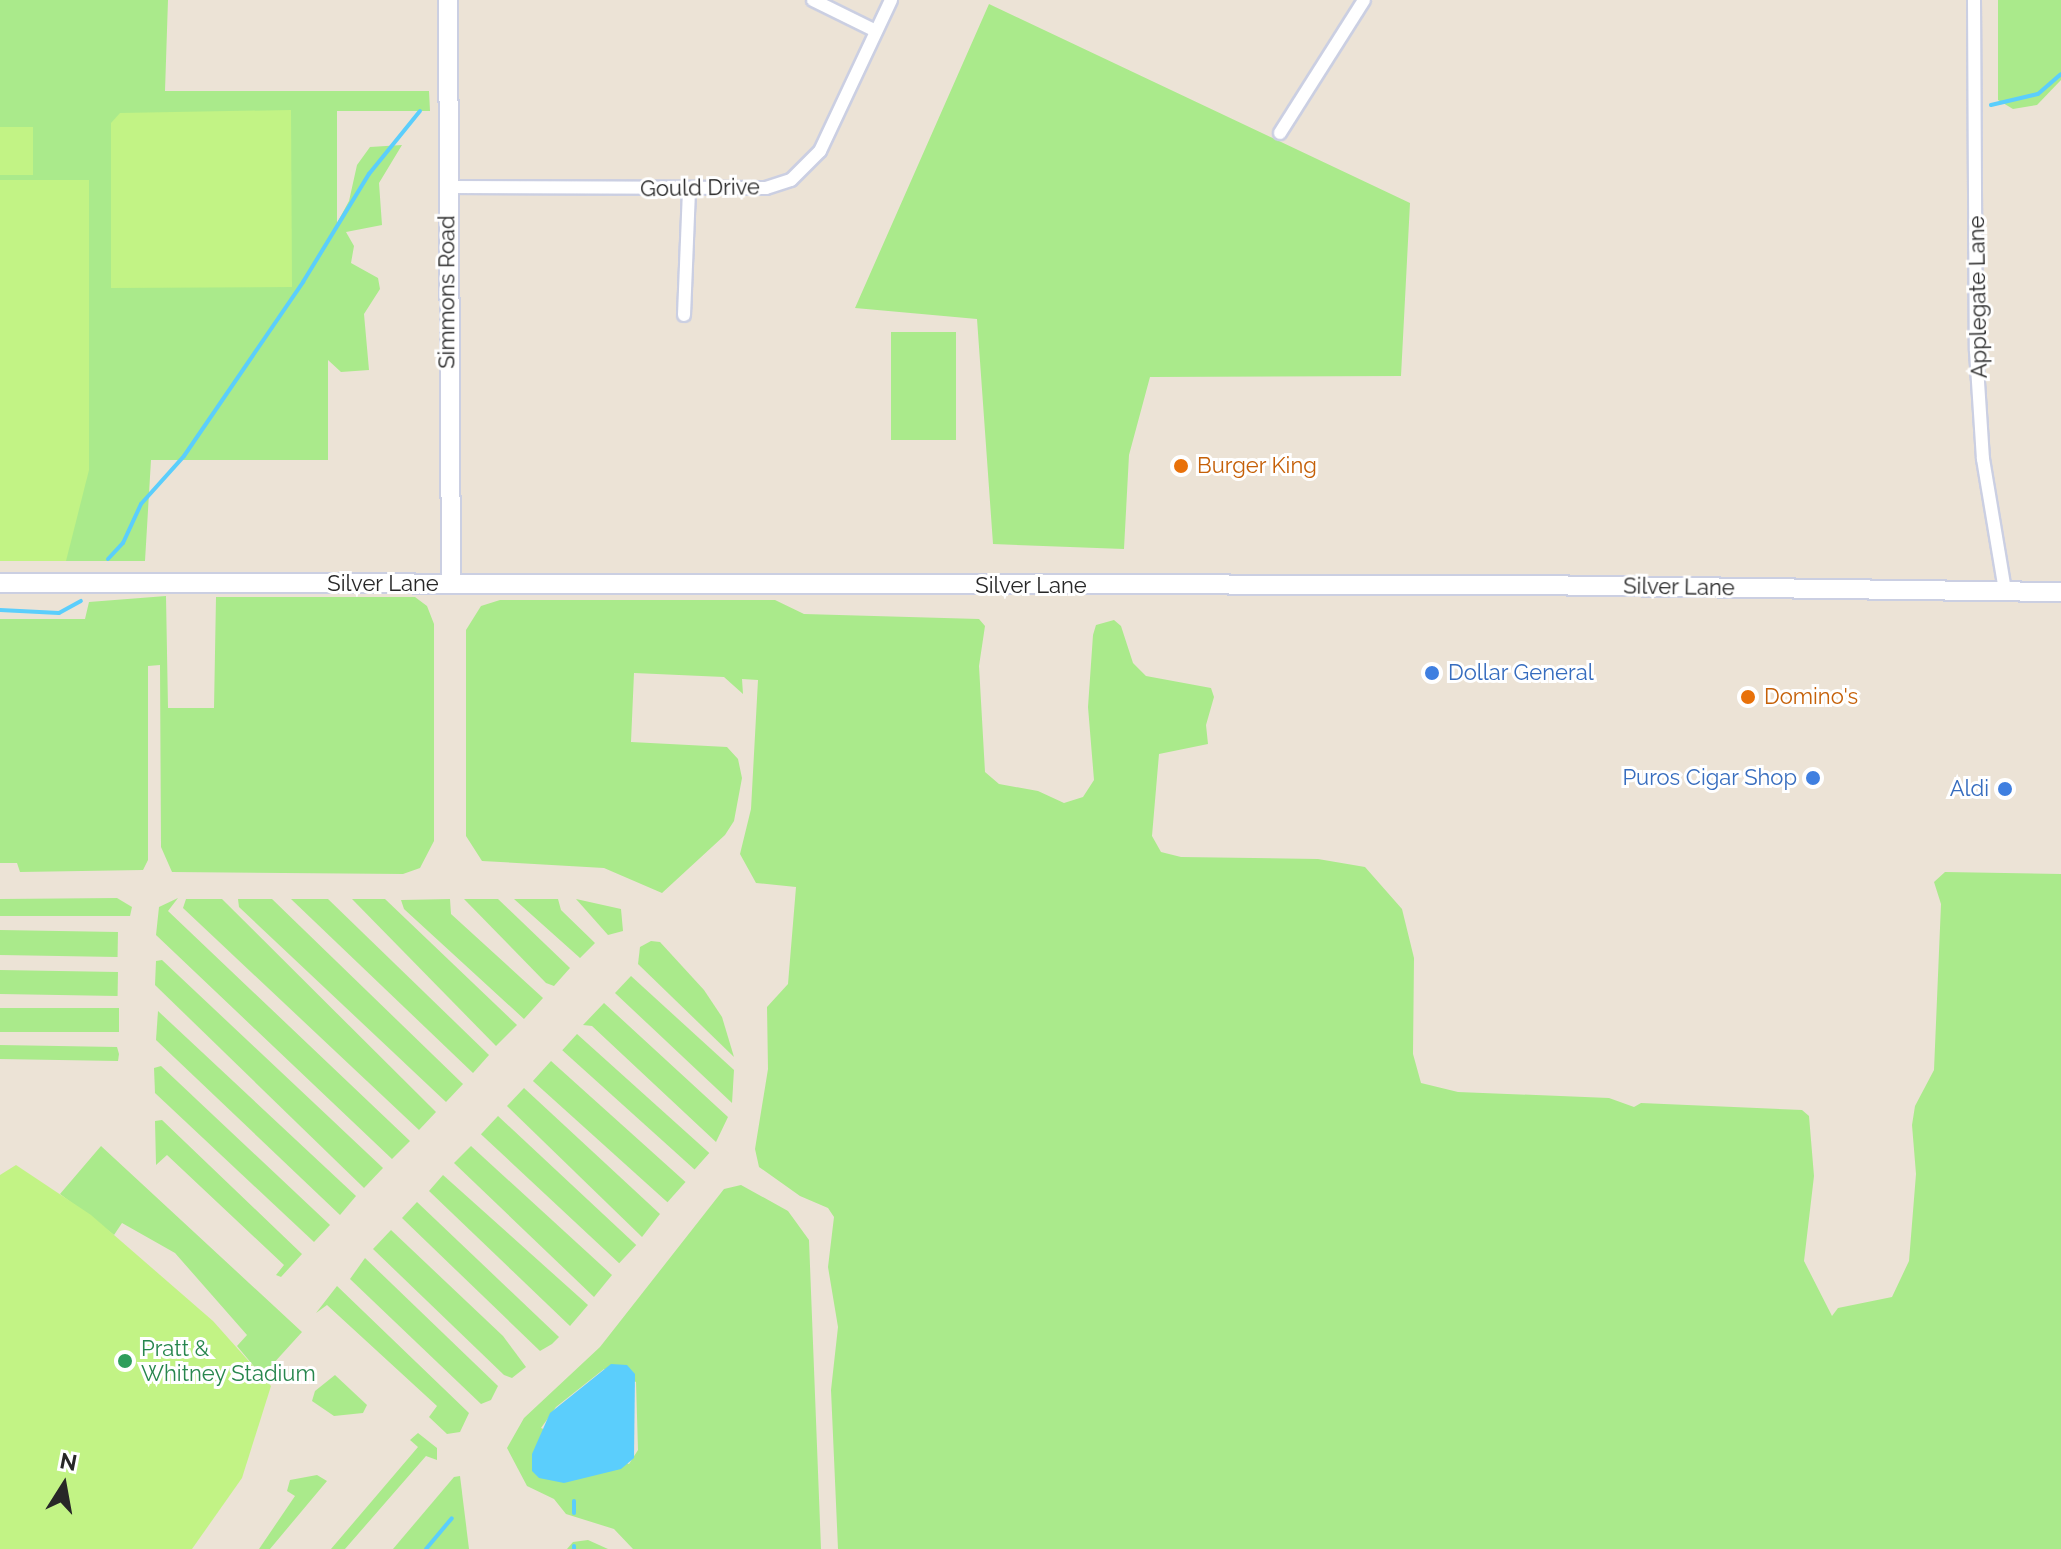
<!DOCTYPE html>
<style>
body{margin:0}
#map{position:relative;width:2061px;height:1549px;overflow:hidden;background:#ece3d6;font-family:Raleway,sans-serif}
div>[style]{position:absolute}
.green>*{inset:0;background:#aaea8b;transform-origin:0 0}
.pitch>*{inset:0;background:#c2f385;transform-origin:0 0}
.water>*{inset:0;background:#5bcefc}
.stream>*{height:4px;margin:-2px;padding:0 2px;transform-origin:2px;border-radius:2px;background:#5bcefc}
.roads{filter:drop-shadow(2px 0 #cbcfe2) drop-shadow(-2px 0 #cbcfe2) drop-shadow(0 2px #cbcfe2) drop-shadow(0 -2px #cbcfe2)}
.minor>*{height:12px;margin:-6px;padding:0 6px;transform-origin:6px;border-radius:6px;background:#fff}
.secondary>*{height:18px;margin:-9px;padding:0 9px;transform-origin:9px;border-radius:9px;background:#fff}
.dots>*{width:22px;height:22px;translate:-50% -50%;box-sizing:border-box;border:4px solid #fff;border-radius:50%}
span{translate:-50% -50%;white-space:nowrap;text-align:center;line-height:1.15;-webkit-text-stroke:6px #fff;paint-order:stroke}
.street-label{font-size:22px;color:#272727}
.food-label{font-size:22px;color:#c56008}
.left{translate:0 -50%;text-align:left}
.shop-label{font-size:22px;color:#366cbe}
.right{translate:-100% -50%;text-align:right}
.leisure-label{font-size:22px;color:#27864d}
.north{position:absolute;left:24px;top:1445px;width:80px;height:80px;-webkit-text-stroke:6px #fff;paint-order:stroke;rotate:11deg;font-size:22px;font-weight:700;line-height:32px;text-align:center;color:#272727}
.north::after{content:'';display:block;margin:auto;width:28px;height:36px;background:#272727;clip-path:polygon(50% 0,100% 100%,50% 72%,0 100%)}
</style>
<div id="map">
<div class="green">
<div style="clip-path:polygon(0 0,168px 0,165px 91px,429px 91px,430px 111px,337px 111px,337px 223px,349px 201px,357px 165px,370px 147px,402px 145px,379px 183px,382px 225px,346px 232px,354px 246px,351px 263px,378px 278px,380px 289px,364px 314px,369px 370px,341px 372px,328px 360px,328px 460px,151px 460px,145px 561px,0 561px)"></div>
<div style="clip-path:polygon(1998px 0,2061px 0,2061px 80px,2037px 105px,2013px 109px,1998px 100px)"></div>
<div style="clip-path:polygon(989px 4px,1410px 203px,1401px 376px,1150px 377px,1129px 455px,1124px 549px,993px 544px,977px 319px,855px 308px)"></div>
<div style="left:891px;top:332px;width:65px;height:108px"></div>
<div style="clip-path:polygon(166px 596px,168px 708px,214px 708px,216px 597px,415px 597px,427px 606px,434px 624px,434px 841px,420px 868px,403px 874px,172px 872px,161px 847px,160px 665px,148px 666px,148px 860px,143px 870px,20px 872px,17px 863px,0 863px,0 619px,85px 619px,89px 602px)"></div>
<div style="clip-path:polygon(775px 600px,804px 614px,979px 619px,985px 626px,979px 666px,985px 772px,999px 784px,1038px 791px,1064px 803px,1083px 797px,1094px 780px,1088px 707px,1093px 635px,1096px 625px,1114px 620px,1121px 626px,1133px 663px,1146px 676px,1211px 688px,1214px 697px,1206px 725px,1208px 744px,1159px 754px,1152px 836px,1161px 852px,1181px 857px,1318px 859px,1365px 867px,1402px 909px,1414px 958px,1413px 1054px,1421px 1083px,1458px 1092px,1609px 1098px,1634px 1107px,1641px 1103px,1802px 1110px,1809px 1116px,1814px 1176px,1804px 1261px,1832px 1316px,1838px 1308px,1892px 1297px,1909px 1261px,1916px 1174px,1912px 1125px,1915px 1106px,1934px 1070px,1941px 904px,1934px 882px,1945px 872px,2061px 874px,2061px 1549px,838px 1549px,831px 1390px,838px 1327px,828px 1267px,834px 1217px,828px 1208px,800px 1196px,759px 1167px,755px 1149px,768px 1069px,767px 1007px,788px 984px,796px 887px,756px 883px,740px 854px,751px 809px,758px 680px,742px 679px,743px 694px,724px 677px,634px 673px,631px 742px,727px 747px,738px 759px,742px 778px,734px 821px,725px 835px,662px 893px,604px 868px,482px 861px,466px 836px,466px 630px,481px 606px,500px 600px)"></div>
<div style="clip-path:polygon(117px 898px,132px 907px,130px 916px,0 916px,0 899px)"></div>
<div style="clip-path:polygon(178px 898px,168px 911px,410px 1141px,392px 1159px,156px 935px,159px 907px)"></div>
<div style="clip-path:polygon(186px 899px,222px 899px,436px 1112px,419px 1130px,183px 908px)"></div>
<div style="clip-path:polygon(238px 899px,272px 899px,463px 1084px,446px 1102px,239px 907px)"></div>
<div style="clip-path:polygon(291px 899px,328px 899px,489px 1055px,473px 1073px)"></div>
<div style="clip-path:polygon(352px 899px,385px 899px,517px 1025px,496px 1046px)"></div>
<div style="clip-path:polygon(450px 899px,451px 914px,543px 998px,524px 1019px,404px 909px,401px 900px)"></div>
<div style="clip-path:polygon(464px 899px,498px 899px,570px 968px,554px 986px,546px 983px)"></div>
<div style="clip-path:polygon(514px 899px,558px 899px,561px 910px,595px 943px,580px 958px)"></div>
<div style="clip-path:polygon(576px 899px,621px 909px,623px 931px,608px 935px)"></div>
<div style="left:0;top:930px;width:118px;height:25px;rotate:1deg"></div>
<div style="clip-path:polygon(651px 941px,660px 942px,704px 990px,722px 1017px,734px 1057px,638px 964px,640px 947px)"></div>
<div style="clip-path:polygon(162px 960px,383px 1168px,364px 1188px,155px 985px,156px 961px)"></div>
<div style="left:0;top:970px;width:118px;height:24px;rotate:1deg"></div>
<div style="clip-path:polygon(631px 976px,734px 1070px,732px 1103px,615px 993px)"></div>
<div style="clip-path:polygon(604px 1003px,728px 1117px,716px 1142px,592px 1026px,583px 1025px)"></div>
<div style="left:0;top:1008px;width:119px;height:24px"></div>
<div style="clip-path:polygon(158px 1011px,356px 1196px,340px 1215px,156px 1040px)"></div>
<div style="left:577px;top:1034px;width:178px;height:22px;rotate:42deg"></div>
<div style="clip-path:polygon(0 1045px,117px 1047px,119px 1054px,118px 1061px,0 1059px)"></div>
<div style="left:551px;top:1061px;width:181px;height:27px;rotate:42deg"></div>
<div style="clip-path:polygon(161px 1066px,330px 1225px,314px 1242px,155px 1093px,154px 1068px)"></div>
<div style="clip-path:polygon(524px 1088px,660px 1214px,642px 1237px,507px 1106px)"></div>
<div style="left:498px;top:1116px;width:189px;height:25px;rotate:43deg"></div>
<div style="clip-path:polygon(162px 1120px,302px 1254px,281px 1277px,276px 1275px,284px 1265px,167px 1155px,156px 1165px,155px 1121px)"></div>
<div style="clip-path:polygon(101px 1146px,302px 1332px,262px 1376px,237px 1346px,247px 1335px,175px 1253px,122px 1223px,114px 1235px,60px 1194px)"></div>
<div style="clip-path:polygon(471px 1146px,612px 1275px,594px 1297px,454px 1163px)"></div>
<div style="clip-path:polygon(443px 1175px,588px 1305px,570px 1326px,429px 1191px)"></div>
<div style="clip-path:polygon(evenodd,741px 1185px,788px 1211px,809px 1240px,821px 1549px,633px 1549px,614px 1529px,566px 1514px,554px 1499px,527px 1486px,507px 1448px,524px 1418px,600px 1347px,724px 1189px,741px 1185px,604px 1369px,636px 1382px,638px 1450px,629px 1464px,541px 1428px,556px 1407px,604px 1369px)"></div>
<div style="clip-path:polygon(417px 1202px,559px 1337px,552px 1344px,540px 1351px,402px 1218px)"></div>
<div style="clip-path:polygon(391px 1230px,503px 1336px,526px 1367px,512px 1378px,504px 1375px,373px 1249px)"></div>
<div style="clip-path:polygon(365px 1258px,498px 1386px,491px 1400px,481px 1404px,350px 1279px)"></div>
<div style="clip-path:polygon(337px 1286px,469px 1413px,460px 1432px,447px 1434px,429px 1417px,437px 1406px,327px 1305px,316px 1313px)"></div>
<div style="clip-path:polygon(335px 1375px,367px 1405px,363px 1413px,334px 1416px,312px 1401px,315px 1391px)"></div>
<div style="clip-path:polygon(418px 1433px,437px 1448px,437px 1460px,426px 1456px,345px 1549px,331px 1549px,418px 1447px,410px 1440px)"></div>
<div style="clip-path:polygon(317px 1475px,327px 1481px,270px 1549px,259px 1549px,295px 1496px,287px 1491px,290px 1480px)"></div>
<div style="clip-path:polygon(460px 1476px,469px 1549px,393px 1549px,454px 1477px)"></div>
<div style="clip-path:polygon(588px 1540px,608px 1549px,567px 1549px,573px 1542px)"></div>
</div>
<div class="pitch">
<div style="clip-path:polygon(291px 110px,292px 287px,111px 288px,111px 123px,120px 113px)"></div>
<div style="left:0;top:127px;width:33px;height:48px"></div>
<div style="clip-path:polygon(0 180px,89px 180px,89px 470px,66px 561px,0 561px)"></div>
<div style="clip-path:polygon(16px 1165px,91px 1215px,213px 1321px,271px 1386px,242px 1478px,192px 1549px,0 1549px,0 1175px)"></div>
</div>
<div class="water">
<div style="clip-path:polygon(611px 1364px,627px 1365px,635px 1374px,634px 1458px,621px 1469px,564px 1483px,539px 1478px,532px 1471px,532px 1454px,550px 1413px)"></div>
</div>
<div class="stream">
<div style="left:1991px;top:105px;width:48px;rotate:-13.2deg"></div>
<div style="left:2038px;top:94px;width:30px;rotate:-41deg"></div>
<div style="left:108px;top:559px;width:22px;rotate:-47deg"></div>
<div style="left:123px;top:543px;width:43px;rotate:-65.2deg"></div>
<div style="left:141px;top:504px;width:64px;rotate:-48.1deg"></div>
<div style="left:184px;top:456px;width:211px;rotate:-55.6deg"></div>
<div style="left:303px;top:282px;width:127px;rotate:-58.6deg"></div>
<div style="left:369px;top:174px;width:81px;rotate:-51deg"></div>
<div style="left:0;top:610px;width:59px;rotate:2.9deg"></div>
<div style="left:59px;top:613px;width:25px;rotate:-29deg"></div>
<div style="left:574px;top:1513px;width:12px;rotate:-90deg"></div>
<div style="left:574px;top:1546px;width:3px;rotate:90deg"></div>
<div style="left:426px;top:1549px;width:40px;rotate:-50deg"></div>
</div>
<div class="roads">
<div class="minor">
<div style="left:813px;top:0;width:70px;rotate:26.2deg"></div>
<div style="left:1974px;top:0;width:351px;rotate:89.7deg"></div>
<div style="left:1976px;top:351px;width:108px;rotate:86.3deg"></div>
<div style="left:1983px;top:459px;width:134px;rotate:80.5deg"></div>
<div style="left:1280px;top:133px;width:157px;rotate:-57.7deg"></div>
<div style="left:447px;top:187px;width:319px;rotate:0.2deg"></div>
<div style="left:766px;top:188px;width:26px;rotate:-18deg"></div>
<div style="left:791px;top:180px;width:41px;rotate:-45deg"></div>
<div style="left:820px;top:151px;width:167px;rotate:-64.8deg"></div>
<div style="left:684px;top:315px;width:126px;rotate:-87.7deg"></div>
</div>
<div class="secondary">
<div style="left:448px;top:0;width:584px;rotate:89.71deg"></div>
<div style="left:0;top:583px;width:1530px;rotate:0.07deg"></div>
<div style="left:1530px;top:585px;width:531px;rotate:0.76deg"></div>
</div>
</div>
<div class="dots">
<div style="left:1181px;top:466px;background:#e8710a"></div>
<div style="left:1432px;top:673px;background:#3f7fe0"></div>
<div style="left:1748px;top:697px;background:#e8710a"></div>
<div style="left:1813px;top:778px;background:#3f7fe0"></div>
<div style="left:2005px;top:789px;background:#3f7fe0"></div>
<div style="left:125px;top:1361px;background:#2e9e5b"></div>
</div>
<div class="street-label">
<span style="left:700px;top:188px;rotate:-1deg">Gould Drive</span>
<span style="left:447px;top:292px;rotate:-90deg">Simmons Road</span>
<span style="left:1978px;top:297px;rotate:-91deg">Applegate Lane</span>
<span style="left:383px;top:584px">Silver Lane</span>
<span style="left:1031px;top:586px">Silver Lane</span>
<span style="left:1679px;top:587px;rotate:1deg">Silver Lane</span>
</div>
<div class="food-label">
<span class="left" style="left:1197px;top:466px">Burger King</span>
<span class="left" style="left:1764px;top:697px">Domino's</span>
</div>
<div class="shop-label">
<span class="left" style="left:1448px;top:673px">Dollar General</span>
<span class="right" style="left:1797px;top:778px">Puros Cigar Shop</span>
<span class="right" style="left:1989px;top:789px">Aldi</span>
</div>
<div class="leisure-label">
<span class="left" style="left:141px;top:1361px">Pratt &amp;<br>Whitney Stadium</span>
</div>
<div class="north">N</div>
</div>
